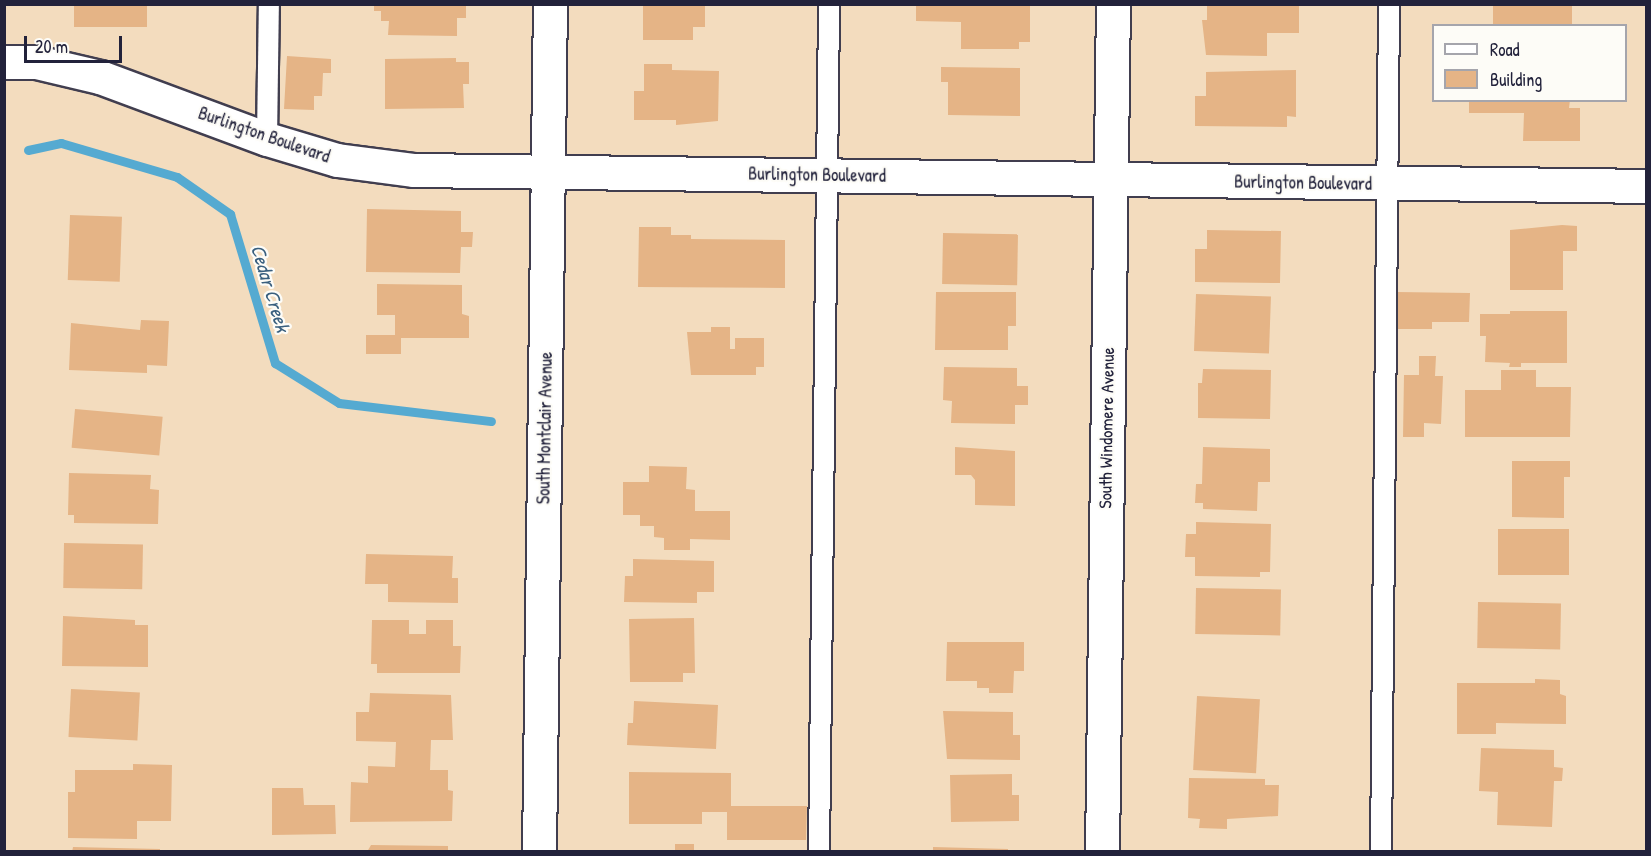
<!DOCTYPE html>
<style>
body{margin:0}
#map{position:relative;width:1651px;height:856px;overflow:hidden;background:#f3dcbe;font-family:"Patrick Hand",sans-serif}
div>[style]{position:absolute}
.stream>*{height:9px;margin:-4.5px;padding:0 4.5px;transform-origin:4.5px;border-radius:4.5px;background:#55aad1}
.building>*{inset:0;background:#e5b486;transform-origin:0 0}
.roads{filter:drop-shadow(2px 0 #413e4f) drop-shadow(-2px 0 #413e4f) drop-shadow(0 2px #413e4f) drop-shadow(0 -2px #413e4f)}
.service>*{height:20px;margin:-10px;padding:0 10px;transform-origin:10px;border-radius:10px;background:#fff}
.minor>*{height:33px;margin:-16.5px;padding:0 16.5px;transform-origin:16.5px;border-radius:16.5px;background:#fff}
span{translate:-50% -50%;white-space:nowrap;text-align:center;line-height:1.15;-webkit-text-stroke:4.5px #fdfcf7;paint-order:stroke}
.street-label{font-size:18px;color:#22223b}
.water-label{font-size:20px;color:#395f7e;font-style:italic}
.frame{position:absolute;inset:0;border:6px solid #22223b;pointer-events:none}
.legend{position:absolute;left:1432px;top:24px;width:195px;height:78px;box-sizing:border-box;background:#fdfcf7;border:2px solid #a5a5ac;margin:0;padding:8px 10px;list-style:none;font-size:18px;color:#22223b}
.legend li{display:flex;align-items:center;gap:12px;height:30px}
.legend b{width:30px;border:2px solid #a5a5ac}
.scale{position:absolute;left:24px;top:36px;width:98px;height:27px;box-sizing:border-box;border:3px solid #22223b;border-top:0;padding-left:8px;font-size:18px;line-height:21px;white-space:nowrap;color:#22223b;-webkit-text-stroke:4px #fdfcf7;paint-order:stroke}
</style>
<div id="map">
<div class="stream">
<div style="left:28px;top:150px;width:34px;rotate:-12deg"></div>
<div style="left:61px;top:143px;width:121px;rotate:16.3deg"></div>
<div style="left:177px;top:177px;width:65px;rotate:34.9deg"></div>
<div style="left:230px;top:214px;width:156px;rotate:73.2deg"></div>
<div style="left:275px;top:363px;width:75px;rotate:32deg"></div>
<div style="left:339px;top:403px;width:153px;rotate:6.8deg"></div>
</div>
<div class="building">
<div style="left:74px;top:4px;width:73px;height:23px"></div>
<div style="clip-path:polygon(374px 4px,466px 4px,466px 18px,457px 18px,457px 36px,388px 35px,389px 21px,381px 21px,381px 11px,374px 11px)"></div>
<div style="clip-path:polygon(643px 4px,705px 4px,705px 27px,693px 27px,693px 40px,643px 40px)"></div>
<div style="clip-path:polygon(916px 4px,1030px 4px,1030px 42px,1019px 42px,1019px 49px,961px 49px,961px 22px,916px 21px)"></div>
<div style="clip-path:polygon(1207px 4px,1299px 6px,1299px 33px,1267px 33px,1267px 56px,1206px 55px,1202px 20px,1207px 20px)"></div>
<div style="left:1493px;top:4px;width:79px;height:22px"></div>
<div style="clip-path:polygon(287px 56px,331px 59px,331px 73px,323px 73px,322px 96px,314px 96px,314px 110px,284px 109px)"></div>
<div style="clip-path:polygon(456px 58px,456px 62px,469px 62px,469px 84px,463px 84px,464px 108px,385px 109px,385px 59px)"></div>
<div style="clip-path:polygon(644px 64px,672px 64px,672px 70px,719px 71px,718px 121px,676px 125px,676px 120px,634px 120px,634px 91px,644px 91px)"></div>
<div style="clip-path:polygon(941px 67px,1020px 68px,1020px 116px,948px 115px,948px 82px,941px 82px)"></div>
<div style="clip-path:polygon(1296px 70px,1296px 117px,1287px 116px,1287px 127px,1195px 126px,1195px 96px,1206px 96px,1206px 72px)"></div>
<div style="clip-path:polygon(1469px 100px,1570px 100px,1569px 108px,1580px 108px,1580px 141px,1523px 141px,1524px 113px,1469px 113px)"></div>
<div style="clip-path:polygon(367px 209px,461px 211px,461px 232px,473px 232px,472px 247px,461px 247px,460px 273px,366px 272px)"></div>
<div style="left:70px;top:215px;width:52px;height:65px;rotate:2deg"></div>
<div style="clip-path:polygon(1562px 225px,1577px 226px,1577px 251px,1563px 251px,1563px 290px,1510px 290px,1510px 230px)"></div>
<div style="clip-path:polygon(639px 227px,671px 227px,671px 235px,691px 235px,691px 239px,785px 240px,785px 288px,638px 287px)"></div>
<div style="clip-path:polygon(1207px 230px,1281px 231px,1280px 283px,1195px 282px,1195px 249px,1207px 249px)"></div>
<div style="left:943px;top:233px;width:75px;height:51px;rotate:1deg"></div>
<div style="clip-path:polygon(377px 284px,462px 285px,462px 314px,469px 316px,469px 338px,401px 338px,401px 354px,366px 354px,366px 335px,395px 335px,395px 315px,377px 315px)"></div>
<div style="clip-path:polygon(936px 292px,1016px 292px,1016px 326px,1008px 326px,1008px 350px,935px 350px)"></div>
<div style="clip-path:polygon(1397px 292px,1470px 293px,1469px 322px,1432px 322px,1432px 329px,1397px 329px)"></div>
<div style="left:1196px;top:294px;width:75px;height:57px;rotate:2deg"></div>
<div style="clip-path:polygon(1510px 311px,1567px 311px,1567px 363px,1521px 363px,1521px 367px,1509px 367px,1510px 363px,1485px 362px,1486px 336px,1480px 336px,1480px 314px,1510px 314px)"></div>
<div style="clip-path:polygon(141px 320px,169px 321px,167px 366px,147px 365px,147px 373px,69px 370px,71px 323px,140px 330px)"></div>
<div style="clip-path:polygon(711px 327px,730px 327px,730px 349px,735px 349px,735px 338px,764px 338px,764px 367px,756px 367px,756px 375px,691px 375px,687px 332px,711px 332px)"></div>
<div style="clip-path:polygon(1419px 356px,1436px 356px,1435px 376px,1443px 376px,1441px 424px,1424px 423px,1424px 437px,1403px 437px,1404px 375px,1419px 375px)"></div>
<div style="clip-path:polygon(944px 367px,1017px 368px,1017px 386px,1028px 386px,1028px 405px,1015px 405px,1015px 424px,951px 423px,952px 401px,943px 400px)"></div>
<div style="clip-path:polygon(1203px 369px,1271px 370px,1270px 419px,1198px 418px,1198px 383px,1202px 383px)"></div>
<div style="clip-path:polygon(1501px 370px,1536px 370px,1536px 387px,1571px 387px,1570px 437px,1465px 437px,1465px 390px,1501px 390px)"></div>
<div style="left:75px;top:409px;width:88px;height:39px;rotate:5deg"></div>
<div style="clip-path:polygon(955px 447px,1015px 451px,1015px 506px,975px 505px,975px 480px,971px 475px,955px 475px)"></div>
<div style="clip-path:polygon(1203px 447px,1270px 449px,1270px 482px,1258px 482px,1257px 511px,1203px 509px,1203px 503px,1195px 503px,1196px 484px,1202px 484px)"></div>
<div style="clip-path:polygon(1512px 461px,1570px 461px,1570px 477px,1564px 477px,1564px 518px,1512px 517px)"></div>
<div style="clip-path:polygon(649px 466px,687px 467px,686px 489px,695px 490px,695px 511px,730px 511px,730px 540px,690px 539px,690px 550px,664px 550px,664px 538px,654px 537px,654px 526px,640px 526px,640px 515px,623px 515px,623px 482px,649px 482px)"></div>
<div style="clip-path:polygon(69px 473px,151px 475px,150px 489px,159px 490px,158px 524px,74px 523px,74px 515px,68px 515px)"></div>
<div style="clip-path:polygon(1196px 522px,1271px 524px,1270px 572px,1260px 572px,1260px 577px,1195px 576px,1195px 557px,1185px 557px,1186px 534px,1196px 534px)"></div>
<div style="left:1498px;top:529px;width:71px;height:46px"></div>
<div style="left:64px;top:543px;width:79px;height:45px;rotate:1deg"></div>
<div style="clip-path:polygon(366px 554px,453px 556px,452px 578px,458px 578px,458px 603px,388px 602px,388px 584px,365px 584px)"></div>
<div style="clip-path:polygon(633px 559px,714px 561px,714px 592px,697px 592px,697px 603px,624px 602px,625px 576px,633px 576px)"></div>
<div style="left:1196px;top:588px;width:85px;height:46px;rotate:1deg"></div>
<div style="left:1478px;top:602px;width:83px;height:46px;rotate:1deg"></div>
<div style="clip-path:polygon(63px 616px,135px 620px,135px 625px,148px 625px,148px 667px,62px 666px)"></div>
<div style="clip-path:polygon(694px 618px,695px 673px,683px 673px,683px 682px,630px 682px,629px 619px)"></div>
<div style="clip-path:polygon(372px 620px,409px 620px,409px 634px,426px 634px,426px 620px,453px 620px,453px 646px,461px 646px,460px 673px,377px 673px,377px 664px,371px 664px)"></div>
<div style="clip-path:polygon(947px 642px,1024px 642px,1024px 671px,1014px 671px,1013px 693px,989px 693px,989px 688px,977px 688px,977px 681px,946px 681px)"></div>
<div style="clip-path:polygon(1535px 679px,1560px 680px,1560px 694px,1566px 696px,1566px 724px,1496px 723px,1496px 734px,1457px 734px,1457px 683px,1535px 683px)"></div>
<div style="left:71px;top:689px;width:69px;height:48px;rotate:3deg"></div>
<div style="clip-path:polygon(370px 693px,451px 695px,453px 740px,431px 740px,430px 770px,448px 770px,448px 790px,453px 791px,452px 821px,350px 822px,351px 782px,368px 783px,368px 766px,395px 767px,396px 742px,356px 741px,356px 712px,369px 712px)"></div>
<div style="left:1197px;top:696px;width:63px;height:74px;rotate:3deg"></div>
<div style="clip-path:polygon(634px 701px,718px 705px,716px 749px,627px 745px,628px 723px,633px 723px)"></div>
<div style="clip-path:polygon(943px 711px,1013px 712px,1013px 735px,1020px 735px,1020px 760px,947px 759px)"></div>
<div style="clip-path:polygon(1481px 748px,1554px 750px,1554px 767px,1563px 768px,1562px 781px,1554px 781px,1552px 827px,1497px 825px,1498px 792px,1479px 791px)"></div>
<div style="clip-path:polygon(133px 764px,172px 765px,171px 821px,137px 821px,137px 839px,68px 838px,68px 792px,75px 792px,75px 770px,133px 770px)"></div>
<div style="clip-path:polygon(629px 772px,731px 773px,731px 806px,807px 806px,806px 840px,727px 840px,727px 812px,702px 812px,702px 824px,629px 824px)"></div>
<div style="clip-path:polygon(1012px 774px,1012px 795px,1019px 795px,1019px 821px,951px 822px,950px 775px)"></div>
<div style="clip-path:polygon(1189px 778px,1265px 779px,1265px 785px,1279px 785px,1278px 816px,1227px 819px,1227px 829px,1199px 828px,1200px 819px,1188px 818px)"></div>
<div style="clip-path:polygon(272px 788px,303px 788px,304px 805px,335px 805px,336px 834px,272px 835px)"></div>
<div style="left:675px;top:844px;width:19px;height:8px"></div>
<div style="clip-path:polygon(371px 845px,448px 846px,448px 852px,367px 852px)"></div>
<div style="clip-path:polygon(73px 847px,160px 849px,160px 852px,72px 852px)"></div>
<div style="clip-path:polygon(933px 847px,1008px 849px,1008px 852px,933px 852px)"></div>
</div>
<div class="roads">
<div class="service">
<div style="left:267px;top:139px;width:135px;rotate:-89.2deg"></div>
<div style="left:819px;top:852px;width:848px;rotate:-89.32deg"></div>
<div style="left:1381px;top:852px;width:848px;rotate:-89.46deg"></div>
</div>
<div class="minor">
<div style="left:4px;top:62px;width:32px"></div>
<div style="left:36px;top:62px;width:66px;rotate:13.2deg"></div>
<div style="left:100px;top:77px;width:178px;rotate:20.4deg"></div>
<div style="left:267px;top:139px;width:73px;rotate:16.7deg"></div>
<div style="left:337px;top:160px;width:78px;rotate:7.4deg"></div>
<div style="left:414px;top:170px;width:1232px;rotate:0.74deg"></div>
<div style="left:539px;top:852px;width:848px;rotate:-89.26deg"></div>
<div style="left:1102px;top:852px;width:848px;rotate:-89.26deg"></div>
</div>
</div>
<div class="street-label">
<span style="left:264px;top:135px;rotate:19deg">Burlington Boulevard</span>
<span style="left:817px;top:175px;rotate:1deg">Burlington Boulevard</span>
<span style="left:1303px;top:183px;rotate:1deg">Burlington Boulevard</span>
<span style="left:545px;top:428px;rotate:-89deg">South Montclair Avenue</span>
<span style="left:1107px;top:428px;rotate:-89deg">South Windomere Avenue</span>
</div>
<div class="water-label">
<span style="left:271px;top:288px;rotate:73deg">Cedar Creek</span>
</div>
<div class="frame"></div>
<ul class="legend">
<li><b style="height:8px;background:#fff"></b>Road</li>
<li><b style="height:16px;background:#e5b486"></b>Building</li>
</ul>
<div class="scale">20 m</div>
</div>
